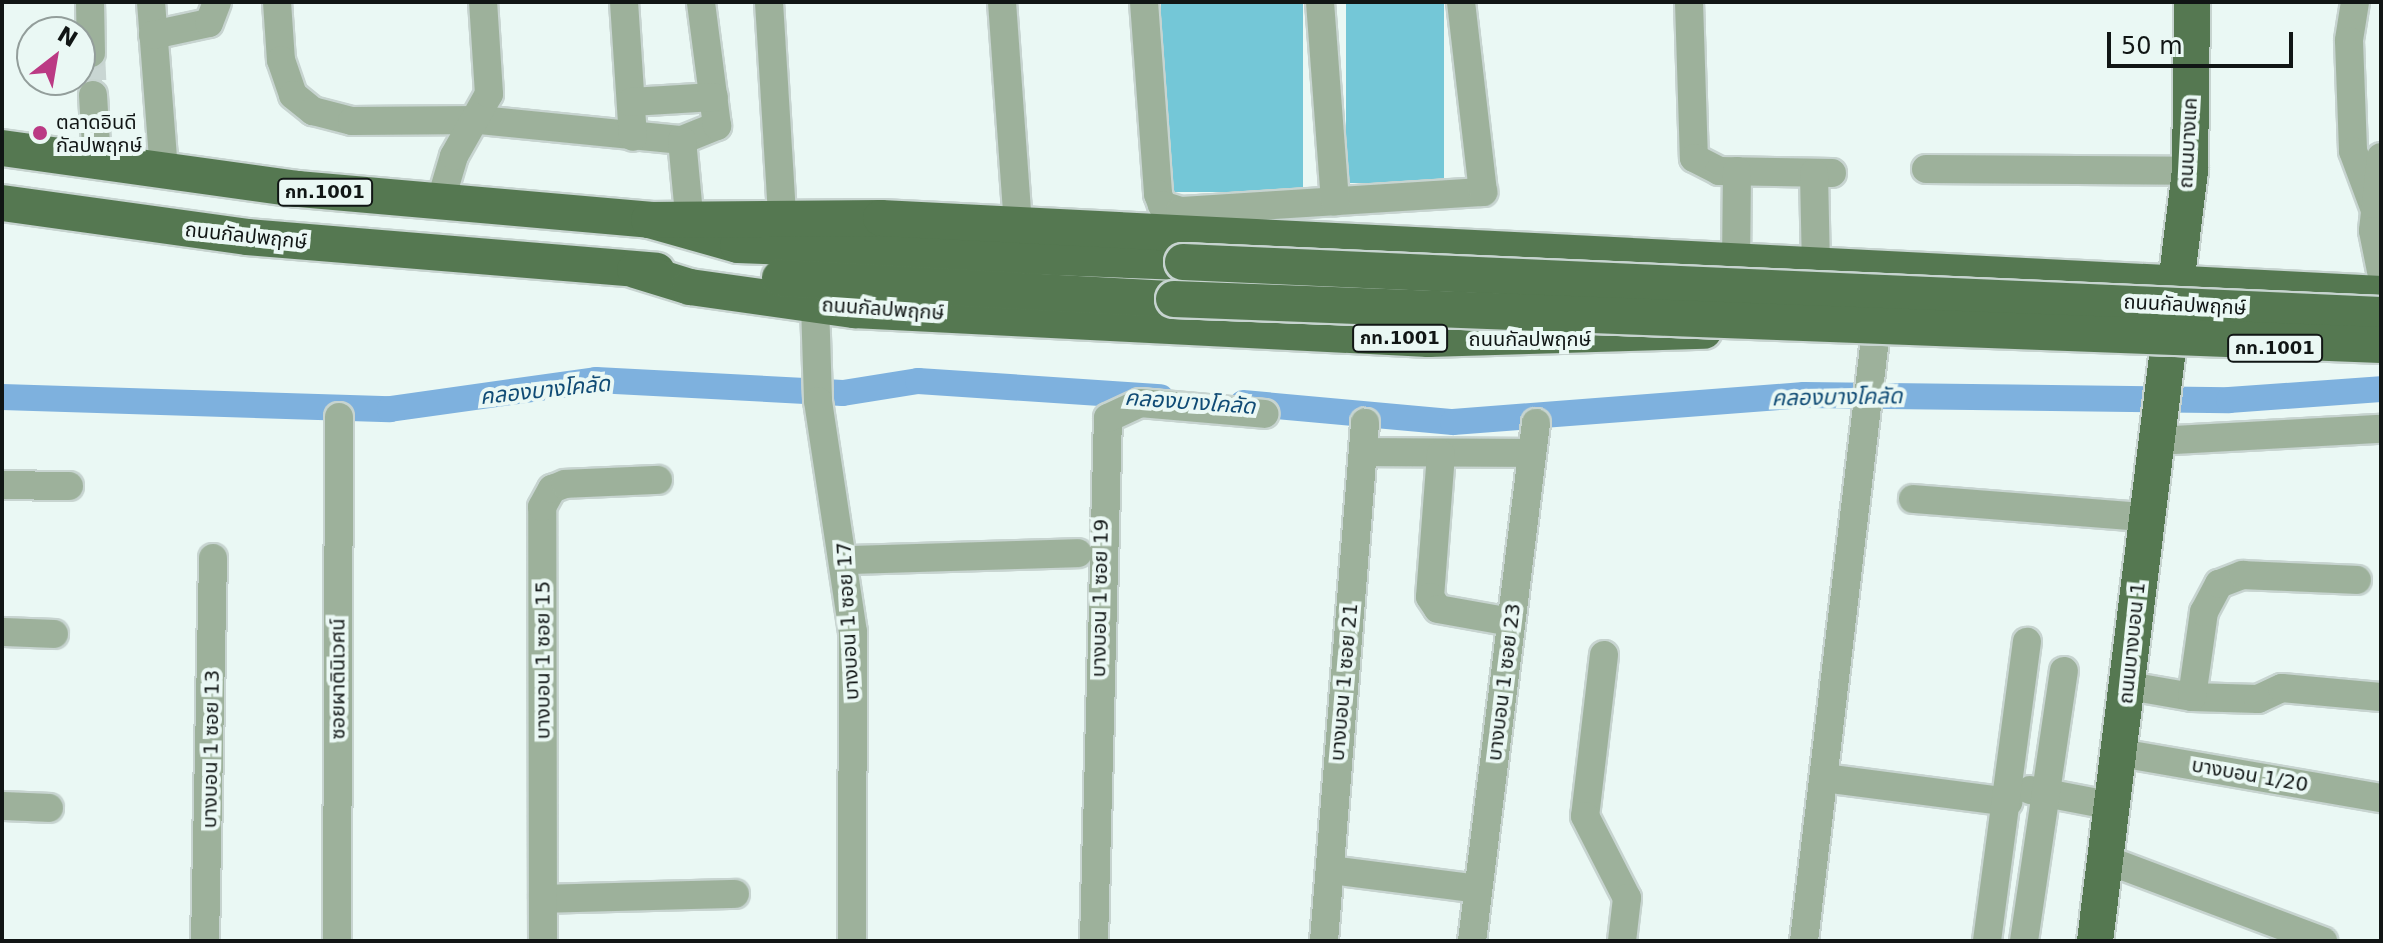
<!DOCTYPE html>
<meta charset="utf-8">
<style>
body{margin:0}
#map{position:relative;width:2383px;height:943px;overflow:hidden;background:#eaf8f4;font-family:"DejaVu Sans","Noto Sans Thai",sans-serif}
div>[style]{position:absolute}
.canal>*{height:26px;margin:-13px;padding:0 13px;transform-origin:13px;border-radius:13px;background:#7eb1de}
.building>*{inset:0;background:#74c7d7;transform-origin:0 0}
.minor-tunnel>*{height:28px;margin-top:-14px;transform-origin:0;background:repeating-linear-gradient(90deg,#c9d6d3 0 28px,transparent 0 42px)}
.roads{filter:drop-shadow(2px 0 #c7d4d0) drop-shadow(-2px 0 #c7d4d0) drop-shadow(0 2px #c7d4d0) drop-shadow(0 -2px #c7d4d0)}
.minor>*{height:28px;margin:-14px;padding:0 14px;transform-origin:14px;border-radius:14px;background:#9db19b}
.major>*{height:36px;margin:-18px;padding:0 18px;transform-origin:18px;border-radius:18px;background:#557851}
.bridges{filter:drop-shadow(2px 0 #c7d4d0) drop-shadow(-2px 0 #c7d4d0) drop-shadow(0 2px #c7d4d0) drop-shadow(0 -2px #c7d4d0)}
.major-bridge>*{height:36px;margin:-18px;padding:0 18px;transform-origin:18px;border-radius:18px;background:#557851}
.dots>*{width:22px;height:22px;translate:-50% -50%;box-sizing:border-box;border:4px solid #eaf8f4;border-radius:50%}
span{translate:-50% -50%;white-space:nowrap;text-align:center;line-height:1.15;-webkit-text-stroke:8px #eaf8f4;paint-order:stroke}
.shield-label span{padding:2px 6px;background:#eaf8f4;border:2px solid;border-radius:6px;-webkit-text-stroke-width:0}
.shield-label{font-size:18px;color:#111615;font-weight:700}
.poi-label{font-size:20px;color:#111615}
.left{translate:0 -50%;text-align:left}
.street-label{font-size:20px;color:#111615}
.water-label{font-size:22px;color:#104b75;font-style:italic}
.frame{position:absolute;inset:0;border:4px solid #111615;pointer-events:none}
.north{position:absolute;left:16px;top:16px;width:80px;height:80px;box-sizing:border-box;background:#eaf8f4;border:2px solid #939e9b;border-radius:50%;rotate:31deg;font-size:22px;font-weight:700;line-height:32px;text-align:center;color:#111615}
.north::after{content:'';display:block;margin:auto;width:28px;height:36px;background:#bb3a84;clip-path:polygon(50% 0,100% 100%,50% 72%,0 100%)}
.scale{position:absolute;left:2107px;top:32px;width:186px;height:36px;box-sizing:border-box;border:4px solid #111615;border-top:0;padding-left:10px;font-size:24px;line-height:28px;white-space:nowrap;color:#111615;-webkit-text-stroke:6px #eaf8f4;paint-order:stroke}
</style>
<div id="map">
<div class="canal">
<div style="left:2px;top:397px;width:388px;rotate:1.8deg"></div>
<div style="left:390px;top:409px;width:208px;rotate:-8deg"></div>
<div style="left:596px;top:380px;width:247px;rotate:3deg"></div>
<div style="left:843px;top:393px;width:76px;rotate:-9.1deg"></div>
<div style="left:918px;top:381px;width:243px;rotate:3.8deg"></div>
<div style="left:1243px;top:403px;width:211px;rotate:5.2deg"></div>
<div style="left:1453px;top:422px;width:352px;rotate:-4.4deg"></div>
<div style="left:1804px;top:395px;width:425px;rotate:0.7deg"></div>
<div style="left:2229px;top:400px;width:152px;rotate:-4.1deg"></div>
</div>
<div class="building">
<div style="left:1161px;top:2px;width:142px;height:190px"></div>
<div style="left:1346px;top:2px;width:98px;height:181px"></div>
</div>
<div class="minor-tunnel">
<div style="left:91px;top:53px;width:42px;rotate:87.3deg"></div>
</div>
<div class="roads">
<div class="minor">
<div style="left:90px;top:2px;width:51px;rotate:88.9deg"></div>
<div style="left:151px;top:2px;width:170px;rotate:85.6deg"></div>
<div style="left:277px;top:2px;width:58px;rotate:86.1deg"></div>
<div style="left:281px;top:60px;width:37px;rotate:71deg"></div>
<div style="left:293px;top:95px;width:26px;rotate:39deg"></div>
<div style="left:313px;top:111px;width:40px;rotate:14.4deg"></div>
<div style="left:352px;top:121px;width:128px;rotate:-0.4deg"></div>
<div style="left:480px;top:120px;width:203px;rotate:5.7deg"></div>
<div style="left:682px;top:140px;width:38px;rotate:-22deg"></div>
<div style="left:717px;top:126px;width:125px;rotate:-97.4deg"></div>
<div style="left:624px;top:2px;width:135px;rotate:86.2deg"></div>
<div style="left:769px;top:2px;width:213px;rotate:86.5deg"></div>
<div style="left:1002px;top:2px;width:224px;rotate:85.9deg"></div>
<div style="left:1144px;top:2px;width:193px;rotate:85.8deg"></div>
<div style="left:1158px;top:194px;width:12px;rotate:70deg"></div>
<div style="left:1162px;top:205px;width:19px;rotate:18deg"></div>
<div style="left:1180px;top:211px;width:304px;rotate:-3.6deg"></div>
<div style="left:1483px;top:192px;width:191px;rotate:-96.6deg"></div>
<div style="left:1320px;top:2px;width:200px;rotate:85.7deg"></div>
<div style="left:1689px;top:2px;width:156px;rotate:88.2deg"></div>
<div style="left:1694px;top:158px;width:28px;rotate:27deg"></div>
<div style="left:1719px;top:171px;width:113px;rotate:1deg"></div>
<div style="left:2355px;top:2px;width:39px;rotate:99deg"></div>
<div style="left:2349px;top:41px;width:110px;rotate:87.9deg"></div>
<div style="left:2353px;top:151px;width:66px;rotate:69.6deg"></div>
<div style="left:153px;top:35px;width:57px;rotate:-12.1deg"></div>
<div style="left:209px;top:23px;width:22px;rotate:-69deg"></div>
<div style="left:93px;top:95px;width:67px;rotate:86.6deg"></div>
<div style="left:631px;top:102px;width:83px;rotate:-3.4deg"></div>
<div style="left:682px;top:140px;width:74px;rotate:84.6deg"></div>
<div style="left:2381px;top:157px;width:74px;rotate:96.2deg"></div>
<div style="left:2373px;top:231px;width:41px;rotate:78.7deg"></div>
<div style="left:1926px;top:169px;width:264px;rotate:0.4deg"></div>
<div style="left:1814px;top:173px;width:95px;rotate:88.8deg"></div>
<div style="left:440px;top:203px;width:49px;rotate:-73.4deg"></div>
<div style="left:454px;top:156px;width:71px;rotate:-60.6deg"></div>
<div style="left:489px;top:94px;width:92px;rotate:-93.7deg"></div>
<div style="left:1736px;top:265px;width:94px;rotate:-89.4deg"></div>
<div style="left:815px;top:304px;width:97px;rotate:88.2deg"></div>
<div style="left:818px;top:401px;width:234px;rotate:81.4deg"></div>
<div style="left:853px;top:632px;width:309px;rotate:90.2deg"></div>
<div style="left:2156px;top:441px;width:225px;rotate:-3.1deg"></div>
<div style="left:1363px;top:452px;width:168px;rotate:0.3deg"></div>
<div style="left:1441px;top:454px;width:143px;rotate:94.4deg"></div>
<div style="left:1430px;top:597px;width:14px;rotate:56deg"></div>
<div style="left:1438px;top:609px;width:74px;rotate:10.1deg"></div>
<div style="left:2px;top:485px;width:67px;rotate:0.9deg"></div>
<div style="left:1913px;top:499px;width:232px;rotate:4.5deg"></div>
<div style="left:848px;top:560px;width:230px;rotate:-1.7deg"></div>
<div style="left:2px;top:632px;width:52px;rotate:2.2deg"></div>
<div style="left:1604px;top:655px;width:162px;rotate:96.7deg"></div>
<div style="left:1585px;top:816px;width:92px;rotate:62.9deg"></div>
<div style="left:1627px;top:898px;width:43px;rotate:96.6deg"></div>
<div style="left:2129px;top:686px;width:64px;rotate:9.9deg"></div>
<div style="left:2192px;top:697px;width:66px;rotate:1.7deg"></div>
<div style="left:2258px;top:699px;width:26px;rotate:-25deg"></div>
<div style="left:2282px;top:688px;width:99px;rotate:5.2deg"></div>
<div style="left:2192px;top:697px;width:86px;rotate:-82deg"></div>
<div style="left:2204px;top:612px;width:32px;rotate:-62deg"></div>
<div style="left:2219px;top:584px;width:26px;rotate:-21deg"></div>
<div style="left:2243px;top:575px;width:114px;rotate:2.5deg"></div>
<div style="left:2120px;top:753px;width:265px;rotate:9.8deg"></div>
<div style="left:1824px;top:778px;width:186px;rotate:7.4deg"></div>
<div style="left:2030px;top:790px;width:85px;rotate:10.9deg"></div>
<div style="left:2px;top:806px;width:47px;rotate:2.4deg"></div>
<div style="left:2107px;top:860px;width:231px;rotate:20.6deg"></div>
<div style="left:1330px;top:870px;width:149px;rotate:7.3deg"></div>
<div style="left:543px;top:899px;width:192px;rotate:-1.5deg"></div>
<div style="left:205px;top:941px;width:383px;rotate:-88.8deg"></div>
<div style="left:337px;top:941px;width:524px;rotate:-89.78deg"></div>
<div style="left:543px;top:941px;width:434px;rotate:-90.1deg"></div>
<div style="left:542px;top:507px;width:21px;rotate:-61deg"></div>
<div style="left:552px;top:489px;width:14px;rotate:-21deg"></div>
<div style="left:565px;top:484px;width:93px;rotate:-2.5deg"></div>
<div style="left:1094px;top:941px;width:523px;rotate:-88.47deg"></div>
<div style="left:1108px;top:418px;width:35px;rotate:-25deg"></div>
<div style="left:1140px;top:403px;width:125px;rotate:5deg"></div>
<div style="left:1324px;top:941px;width:520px;rotate:-85.47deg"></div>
<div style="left:1472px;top:941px;width:522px;rotate:-82.96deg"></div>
<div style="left:1804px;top:941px;width:615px;rotate:-83.28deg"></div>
<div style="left:1987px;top:941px;width:302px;rotate:-82.4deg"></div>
<div style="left:2024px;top:941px;width:273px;rotate:-81.6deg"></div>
</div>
<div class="major">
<div style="left:2px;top:148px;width:299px;rotate:7.9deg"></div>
<div style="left:298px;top:189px;width:352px;rotate:5deg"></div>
<div style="left:649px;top:220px;width:92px;rotate:15.7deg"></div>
<div style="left:738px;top:245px;width:445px;rotate:2.2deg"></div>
<div style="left:2px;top:203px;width:247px;rotate:7.9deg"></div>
<div style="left:247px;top:237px;width:411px;rotate:4.7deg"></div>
<div style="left:649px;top:220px;width:232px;rotate:-0.5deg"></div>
<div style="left:881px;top:218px;width:1502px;rotate:2.9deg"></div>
<div style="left:635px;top:270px;width:58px;rotate:17.2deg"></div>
<div style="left:690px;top:287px;width:166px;rotate:8deg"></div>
<div style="left:854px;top:310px;width:575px;rotate:2.89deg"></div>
<div style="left:1428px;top:339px;width:276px;rotate:-1.7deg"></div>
<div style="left:780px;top:278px;width:395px;rotate:3.1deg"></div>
<div style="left:2095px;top:941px;width:776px;rotate:-82.97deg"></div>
<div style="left:2190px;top:171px;width:169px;rotate:-89.3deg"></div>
</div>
</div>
<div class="bridges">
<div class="major-bridge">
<div style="left:1183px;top:262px;width:1199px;rotate:2.53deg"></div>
<div style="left:1174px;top:299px;width:1208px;rotate:2.18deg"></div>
</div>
</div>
<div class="dots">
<div style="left:40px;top:133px;background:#bb3a84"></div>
</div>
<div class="shield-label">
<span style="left:325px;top:192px">กท.1001</span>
<span style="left:1400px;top:338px">กท.1001</span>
<span style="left:2275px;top:348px">กท.1001</span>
</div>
<div class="poi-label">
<span class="left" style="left:56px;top:134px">ตลาดอินดี<br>กัลปพฤกษ์</span>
</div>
<div class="street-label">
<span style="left:2188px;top:143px;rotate:-87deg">ถนนบางแค</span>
<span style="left:246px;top:236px;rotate:6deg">ถนนกัลปพฤกษ์</span>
<span style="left:2185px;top:305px;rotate:3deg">ถนนกัลปพฤกษ์</span>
<span style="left:883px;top:309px;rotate:4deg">ถนนกัลปพฤกษ์</span>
<span style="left:1530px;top:339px">ถนนกัลปพฤกษ์</span>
<span style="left:1100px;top:598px;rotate:-89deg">บางบอน 1 ซอย 19</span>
<span style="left:848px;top:621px;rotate:-93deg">บางบอน 1 ซอย 17</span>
<span style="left:2132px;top:643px;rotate:-84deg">ถนนบางบอน 1</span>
<span style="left:543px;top:660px;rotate:-90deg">บางบอน 1 ซอย 15</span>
<span style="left:338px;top:679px;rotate:-90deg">ซอยผาตินิเวศน์</span>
<span style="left:1344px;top:682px;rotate:-85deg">บางบอน 1 ซอย 21</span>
<span style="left:1504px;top:682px;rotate:-83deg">บางบอน 1 ซอย 23</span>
<span style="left:211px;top:749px;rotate:-89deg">บางบอน 1 ซอย 13</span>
<span style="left:2250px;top:775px;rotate:10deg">บางบอน 1/20</span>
</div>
<div class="water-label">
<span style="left:545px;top:390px;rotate:-6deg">คลองบางโคลัด</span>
<span style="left:1837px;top:397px;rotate:-1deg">คลองบางโคลัด</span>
<span style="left:1190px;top:402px;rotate:4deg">คลองบางโคลัด</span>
</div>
<div class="frame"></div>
<div class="north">N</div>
<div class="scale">50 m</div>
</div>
